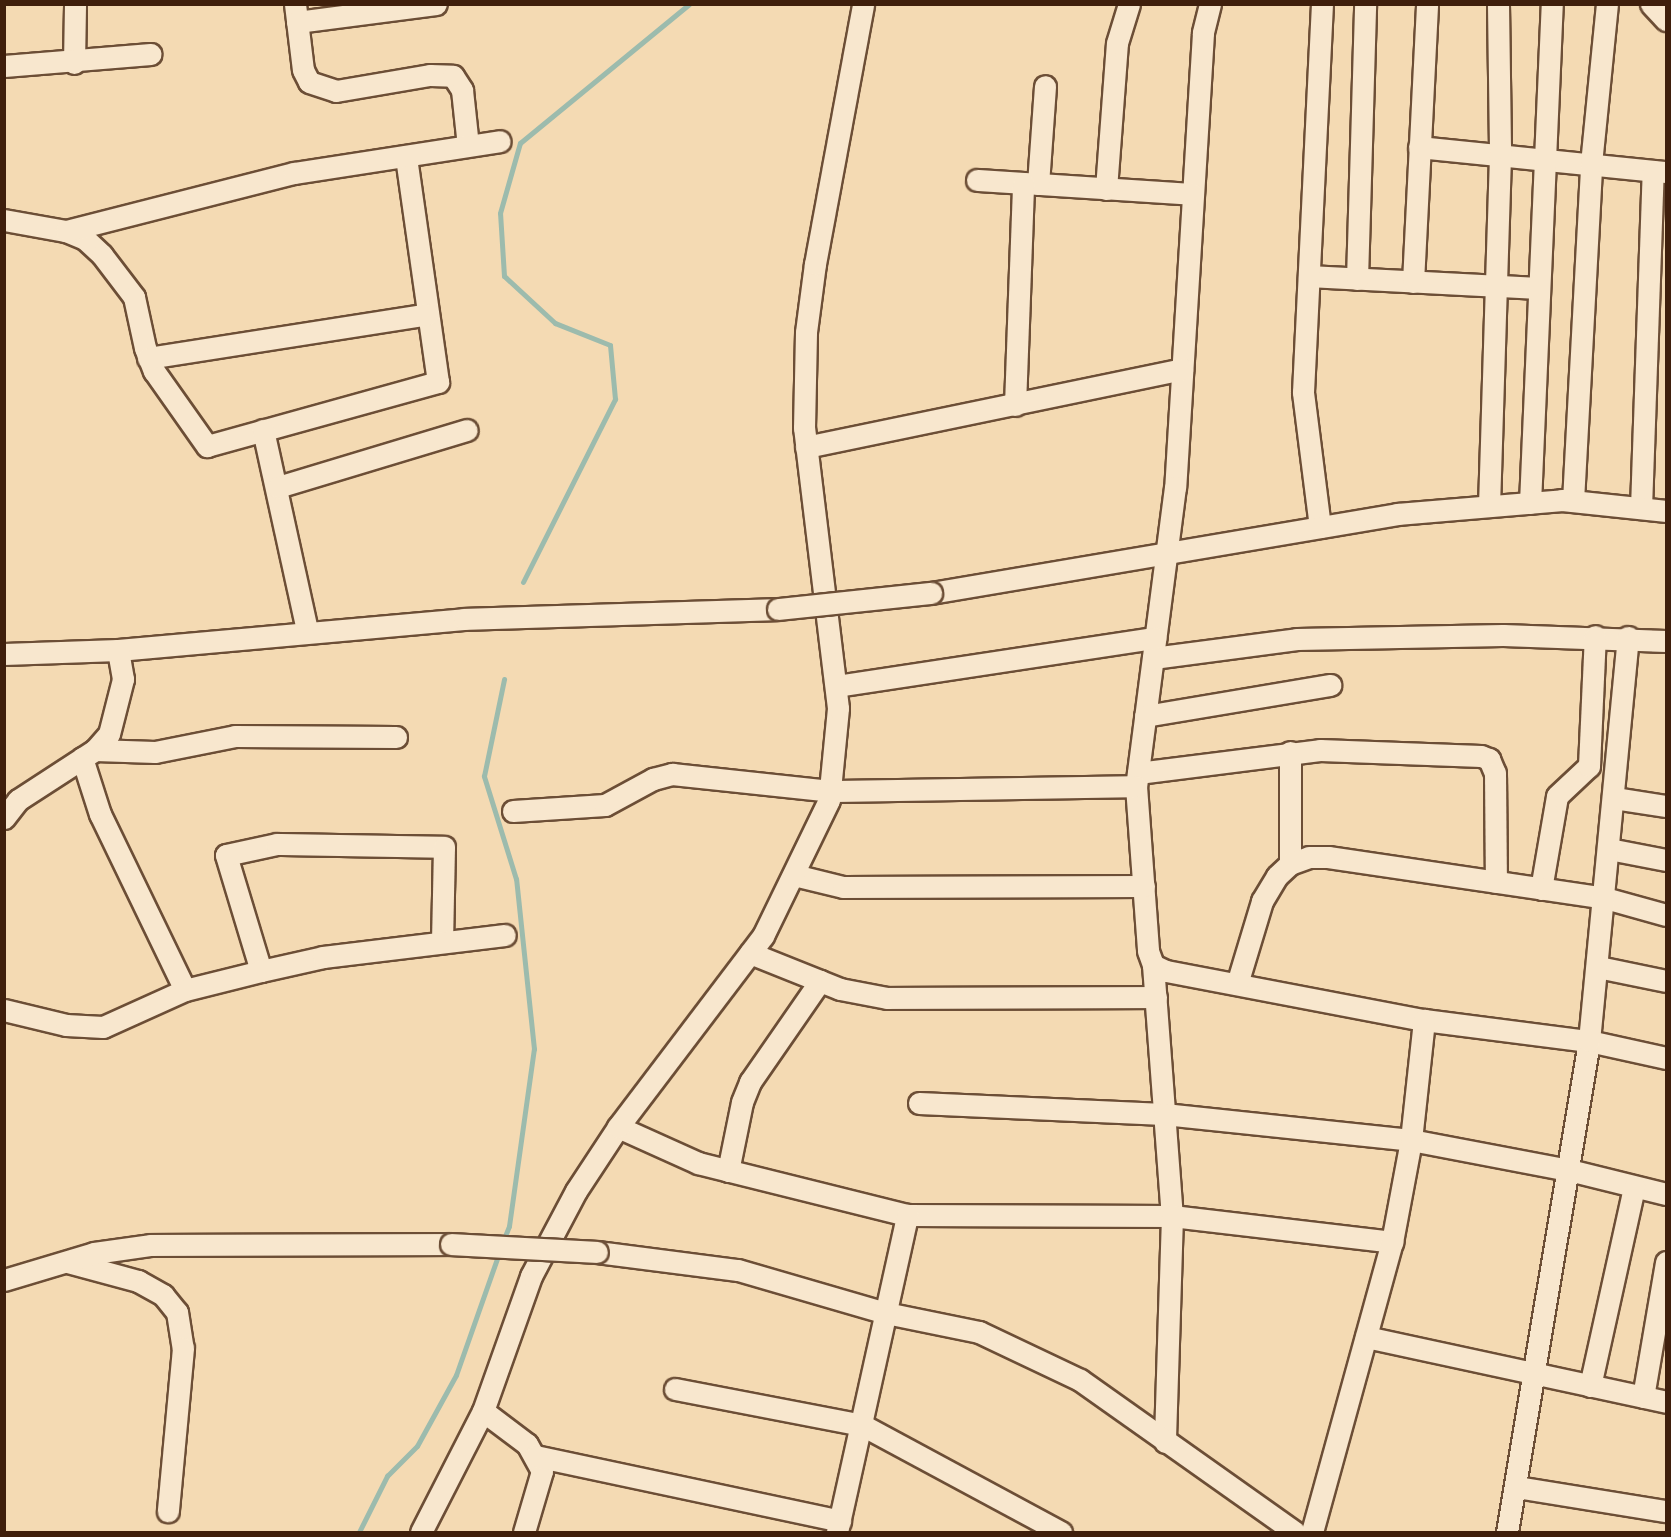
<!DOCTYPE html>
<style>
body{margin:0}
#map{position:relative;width:1671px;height:1537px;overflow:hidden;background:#f4dab3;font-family:"Old Standard TT",serif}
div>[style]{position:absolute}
.stream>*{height:5px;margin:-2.5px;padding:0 2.5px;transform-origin:2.5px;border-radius:2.5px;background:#9cbbad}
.roads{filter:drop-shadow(2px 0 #6c4e36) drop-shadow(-2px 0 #6c4e36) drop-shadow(0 2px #6c4e36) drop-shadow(0 -2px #6c4e36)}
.minor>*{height:21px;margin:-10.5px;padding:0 10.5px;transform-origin:10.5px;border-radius:10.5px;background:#f8e7ce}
.bridges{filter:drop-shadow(2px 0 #6c4e36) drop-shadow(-2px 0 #6c4e36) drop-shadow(0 2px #6c4e36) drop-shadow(0 -2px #6c4e36)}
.minor-bridge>*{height:21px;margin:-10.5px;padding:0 10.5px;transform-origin:10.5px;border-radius:10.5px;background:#f8e7ce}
span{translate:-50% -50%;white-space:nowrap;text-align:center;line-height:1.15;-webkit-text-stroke:4.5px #f8e7ce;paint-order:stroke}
.frame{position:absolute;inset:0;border:6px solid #3f1f0c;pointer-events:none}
</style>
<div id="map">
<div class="stream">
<div style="left:523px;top:582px;width:205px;rotate:-63.3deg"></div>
<div style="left:615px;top:399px;width:54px;rotate:-95.3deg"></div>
<div style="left:610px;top:345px;width:59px;rotate:-158.2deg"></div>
<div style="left:555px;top:323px;width:69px;rotate:-137.3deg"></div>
<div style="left:504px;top:276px;width:63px;rotate:-93.6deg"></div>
<div style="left:500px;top:213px;width:73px;rotate:-74.1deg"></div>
<div style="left:520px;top:143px;width:219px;rotate:-39.4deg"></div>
<div style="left:503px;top:1241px;width:16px;rotate:-68deg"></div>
<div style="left:509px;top:1226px;width:179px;rotate:-82deg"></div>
<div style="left:534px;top:1049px;width:171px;rotate:-96deg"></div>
<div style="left:516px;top:879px;width:108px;rotate:-107.3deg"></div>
<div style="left:484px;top:776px;width:99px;rotate:-78.3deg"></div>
<div style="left:359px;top:1532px;width:63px;rotate:-63.4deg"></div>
<div style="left:387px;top:1476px;width:42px;rotate:-45deg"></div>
<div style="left:417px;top:1446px;width:81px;rotate:-61.2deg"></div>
<div style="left:456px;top:1375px;width:129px;rotate:-70.6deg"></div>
</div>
<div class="roads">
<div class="minor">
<div style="left:295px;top:4px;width:66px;rotate:83.1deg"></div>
<div style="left:303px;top:70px;width:13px;rotate:63deg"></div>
<div style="left:309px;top:82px;width:28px;rotate:18deg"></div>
<div style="left:336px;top:91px;width:95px;rotate:-9.7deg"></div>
<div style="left:430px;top:75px;width:23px;rotate:2deg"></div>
<div style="left:453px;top:76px;width:17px;rotate:57deg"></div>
<div style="left:462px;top:90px;width:56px;rotate:83.9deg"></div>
<div style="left:1210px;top:4px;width:30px;rotate:104deg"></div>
<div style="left:1203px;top:33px;width:455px;rotate:93.5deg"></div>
<div style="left:1175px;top:487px;width:302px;rotate:97.4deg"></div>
<div style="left:1136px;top:786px;width:165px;rotate:85.8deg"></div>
<div style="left:1148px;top:951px;width:15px;rotate:70deg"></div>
<div style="left:1153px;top:965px;width:14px;rotate:25deg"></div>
<div style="left:1166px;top:971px;width:263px;rotate:10.8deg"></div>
<div style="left:1424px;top:1020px;width:166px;rotate:7.3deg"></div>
<div style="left:1589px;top:1041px;width:79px;rotate:12.4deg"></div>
<div style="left:1651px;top:4px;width:22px;rotate:47deg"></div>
<div style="left:297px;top:22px;width:140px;rotate:-7.4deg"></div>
<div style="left:74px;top:63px;width:59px;rotate:-89deg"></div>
<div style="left:4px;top:66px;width:147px;rotate:-4.7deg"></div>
<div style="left:1419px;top:147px;width:248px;rotate:5.8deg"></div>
<div style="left:977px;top:180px;width:216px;rotate:3.7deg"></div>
<div style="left:1038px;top:184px;width:98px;rotate:-85.9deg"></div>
<div style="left:1106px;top:189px;width:146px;rotate:-85.7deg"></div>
<div style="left:1117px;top:43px;width:41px;rotate:-72.9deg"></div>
<div style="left:4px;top:220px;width:63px;rotate:10.1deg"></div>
<div style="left:66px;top:231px;width:21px;rotate:23deg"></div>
<div style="left:85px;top:239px;width:23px;rotate:43deg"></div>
<div style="left:102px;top:255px;width:53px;rotate:52.7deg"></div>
<div style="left:134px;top:297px;width:52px;rotate:77.8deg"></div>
<div style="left:145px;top:348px;width:25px;rotate:69deg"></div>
<div style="left:154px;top:371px;width:92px;rotate:54.8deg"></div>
<div style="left:207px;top:446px;width:240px;rotate:-15.5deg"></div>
<div style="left:438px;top:382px;width:228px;rotate:-98.1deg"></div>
<div style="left:66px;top:231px;width:235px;rotate:-14.3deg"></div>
<div style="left:294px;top:173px;width:208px;rotate:-8.8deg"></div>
<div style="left:1309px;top:276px;width:229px;rotate:3deg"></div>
<div style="left:1357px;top:279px;width:275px;rotate:-88.3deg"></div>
<div style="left:1413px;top:282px;width:278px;rotate:-87.1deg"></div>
<div style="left:148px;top:358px;width:283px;rotate:-8.9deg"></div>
<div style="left:1015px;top:405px;width:222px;rotate:-87.9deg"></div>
<div style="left:263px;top:430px;width:205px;rotate:77.6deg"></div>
<div style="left:806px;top:447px;width:384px;rotate:-11.7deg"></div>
<div style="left:278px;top:487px;width:197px;rotate:-16.8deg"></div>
<div style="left:1573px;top:501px;width:337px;rotate:-86.9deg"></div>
<div style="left:1591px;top:164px;width:161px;rotate:-84.3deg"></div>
<div style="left:1530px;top:503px;width:499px;rotate:-87.5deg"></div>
<div style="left:1489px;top:506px;width:358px;rotate:-88.2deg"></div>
<div style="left:1500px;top:148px;width:144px;rotate:-90.8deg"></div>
<div style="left:1641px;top:508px;width:337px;rotate:-88deg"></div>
<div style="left:1320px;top:527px;width:136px;rotate:-97.2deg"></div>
<div style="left:1303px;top:392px;width:388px;rotate:-87.2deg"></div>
<div style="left:931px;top:593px;width:473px;rotate:-9.6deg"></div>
<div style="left:1397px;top:514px;width:166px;rotate:-4.8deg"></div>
<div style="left:1562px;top:500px;width:105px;rotate:6deg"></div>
<div style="left:4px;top:654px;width:114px;rotate:-2deg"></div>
<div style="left:118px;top:650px;width:347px;rotate:-5.1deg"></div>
<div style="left:464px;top:619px;width:314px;rotate:-1.8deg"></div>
<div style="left:1153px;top:658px;width:145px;rotate:-7.5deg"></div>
<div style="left:1297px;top:639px;width:206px;rotate:-1.1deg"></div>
<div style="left:1503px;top:635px;width:163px;rotate:2.1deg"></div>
<div style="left:836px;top:686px;width:323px;rotate:-8.6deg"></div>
<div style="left:1145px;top:716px;width:188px;rotate:-9.5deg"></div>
<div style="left:95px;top:750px;width:60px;rotate:1.9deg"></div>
<div style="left:155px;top:752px;width:82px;rotate:-11.3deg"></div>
<div style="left:235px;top:736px;width:161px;rotate:0.4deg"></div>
<div style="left:82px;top:758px;width:59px;rotate:72.2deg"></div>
<div style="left:100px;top:814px;width:195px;rotate:64.2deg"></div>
<div style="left:1138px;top:773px;width:183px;rotate:-7.2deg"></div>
<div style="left:1320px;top:750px;width:161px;rotate:2.1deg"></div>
<div style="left:1481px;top:756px;width:9px;rotate:21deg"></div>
<div style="left:1489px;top:759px;width:15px;rotate:67deg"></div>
<div style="left:1495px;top:773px;width:109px;rotate:89.5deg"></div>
<div style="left:1614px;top:798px;width:53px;rotate:8.7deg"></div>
<div style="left:513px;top:811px;width:92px;rotate:-3.7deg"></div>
<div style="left:605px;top:805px;width:55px;rotate:-28.4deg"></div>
<div style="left:653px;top:779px;width:20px;rotate:-15deg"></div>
<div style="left:672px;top:774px;width:159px;rotate:6.1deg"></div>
<div style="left:830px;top:791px;width:306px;rotate:-0.9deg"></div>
<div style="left:4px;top:818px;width:23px;rotate:-52deg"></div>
<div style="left:18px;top:800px;width:92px;rotate:-33deg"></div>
<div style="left:95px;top:750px;width:21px;rotate:-49deg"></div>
<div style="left:109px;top:734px;width:57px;rotate:-75.7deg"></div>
<div style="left:123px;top:679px;width:29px;rotate:-100deg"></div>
<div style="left:1609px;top:849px;width:58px;rotate:10.9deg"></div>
<div style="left:1290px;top:864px;width:112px;rotate:-90deg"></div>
<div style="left:794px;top:875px;width:50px;rotate:13.8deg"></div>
<div style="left:843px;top:887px;width:301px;rotate:-0.2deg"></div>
<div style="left:1541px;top:889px;width:94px;rotate:-80.2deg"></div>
<div style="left:1557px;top:796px;width:44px;rotate:-43.2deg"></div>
<div style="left:1589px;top:766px;width:130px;rotate:-87.4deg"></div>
<div style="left:750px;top:953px;width:97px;rotate:21.8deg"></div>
<div style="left:840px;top:989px;width:48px;rotate:10.8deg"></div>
<div style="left:887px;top:998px;width:269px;rotate:-0.2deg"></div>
<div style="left:1153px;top:965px;width:252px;rotate:85.7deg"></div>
<div style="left:1172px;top:1216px;width:226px;rotate:91.8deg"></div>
<div style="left:1598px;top:967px;width:69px;rotate:11.6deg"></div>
<div style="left:261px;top:971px;width:121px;rotate:-106.8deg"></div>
<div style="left:226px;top:855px;width:52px;rotate:-12.2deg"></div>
<div style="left:277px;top:844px;width:167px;rotate:1deg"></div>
<div style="left:444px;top:847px;width:95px;rotate:91.2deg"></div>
<div style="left:1237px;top:984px;width:87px;rotate:-73.2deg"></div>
<div style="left:1262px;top:901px;width:29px;rotate:-59deg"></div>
<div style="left:1277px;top:876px;width:18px;rotate:-43deg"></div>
<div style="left:1290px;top:864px;width:20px;rotate:-20deg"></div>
<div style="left:1309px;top:857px;width:19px"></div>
<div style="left:1328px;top:857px;width:280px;rotate:8.4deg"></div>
<div style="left:1605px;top:898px;width:63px;rotate:15.6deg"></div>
<div style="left:4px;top:1010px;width:64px;rotate:13.6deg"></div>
<div style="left:66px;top:1025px;width:37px;rotate:3deg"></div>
<div style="left:103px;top:1027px;width:90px;rotate:-24.3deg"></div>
<div style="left:185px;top:990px;width:78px;rotate:-14deg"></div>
<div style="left:261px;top:971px;width:64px;rotate:-12.7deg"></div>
<div style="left:323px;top:957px;width:183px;rotate:-6.9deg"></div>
<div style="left:919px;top:1103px;width:245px;rotate:2.6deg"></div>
<div style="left:1164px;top:1114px;width:248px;rotate:6deg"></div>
<div style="left:1411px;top:1140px;width:161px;rotate:10.8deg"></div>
<div style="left:1569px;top:1170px;width:100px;rotate:13.9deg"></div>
<div style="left:618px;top:1127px;width:88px;rotate:24.2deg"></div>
<div style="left:698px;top:1163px;width:215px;rotate:14deg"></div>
<div style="left:907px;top:1215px;width:265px;rotate:0.2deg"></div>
<div style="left:1172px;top:1216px;width:222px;rotate:6.7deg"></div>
<div style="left:728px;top:1171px;width:70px;rotate:-78.5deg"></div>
<div style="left:742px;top:1102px;width:22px;rotate:-68deg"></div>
<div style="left:750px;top:1082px;width:123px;rotate:-55.3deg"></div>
<div style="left:597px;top:1252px;width:142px;rotate:7.3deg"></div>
<div style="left:738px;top:1270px;width:154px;rotate:16.2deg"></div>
<div style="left:886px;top:1313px;width:95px;rotate:11.5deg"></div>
<div style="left:979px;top:1332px;width:112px;rotate:25.4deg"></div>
<div style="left:1080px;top:1380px;width:263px;rotate:35.3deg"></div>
<div style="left:68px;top:1262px;width:73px;rotate:15.2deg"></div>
<div style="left:138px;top:1281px;width:29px;rotate:29deg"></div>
<div style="left:163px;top:1295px;width:22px;rotate:51deg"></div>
<div style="left:177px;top:1312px;width:36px;rotate:81deg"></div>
<div style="left:183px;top:1348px;width:164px;rotate:95.3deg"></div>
<div style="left:4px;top:1280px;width:94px;rotate:-16.7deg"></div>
<div style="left:94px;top:1253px;width:58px;rotate:-8deg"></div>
<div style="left:151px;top:1245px;width:300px;rotate:-0.2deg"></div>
<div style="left:1366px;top:1337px;width:307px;rotate:12.2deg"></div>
<div style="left:1590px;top:1386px;width:204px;rotate:-77.5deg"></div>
<div style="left:675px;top:1389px;width:190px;rotate:10.9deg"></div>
<div style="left:862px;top:1425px;width:226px;rotate:28.3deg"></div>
<div style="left:1643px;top:1397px;width:137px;rotate:-80.3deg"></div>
<div style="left:483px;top:1411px;width:55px;rotate:36.9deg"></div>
<div style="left:527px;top:1444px;width:31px;rotate:61deg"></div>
<div style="left:542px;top:1471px;width:64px;rotate:106.4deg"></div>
<div style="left:535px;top:1456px;width:312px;rotate:12deg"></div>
<div style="left:1517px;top:1487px;width:151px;rotate:9.2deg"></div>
<div style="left:421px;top:1532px;width:136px;rotate:-62.9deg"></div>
<div style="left:483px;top:1411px;width:143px;rotate:-70.4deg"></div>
<div style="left:531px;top:1276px;width:96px;rotate:-62.1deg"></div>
<div style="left:576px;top:1191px;width:77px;rotate:-56.7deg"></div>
<div style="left:618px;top:1127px;width:240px;rotate:-52.8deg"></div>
<div style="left:763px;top:936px;width:151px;rotate:-64.1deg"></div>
<div style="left:829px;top:800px;width:92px;rotate:-84.4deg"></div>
<div style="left:838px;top:708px;width:282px;rotate:-96.9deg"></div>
<div style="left:804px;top:428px;width:96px;rotate:-88.8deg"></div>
<div style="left:806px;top:332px;width:69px;rotate:-82.5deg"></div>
<div style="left:815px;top:264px;width:264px;rotate:-79.5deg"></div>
<div style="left:837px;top:1532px;width:325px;rotate:-77.5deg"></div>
<div style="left:1312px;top:1532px;width:301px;rotate:-74.6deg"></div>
<div style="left:1392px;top:1242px;width:104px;rotate:-79.4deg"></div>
<div style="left:1411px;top:1140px;width:121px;rotate:-83.8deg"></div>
<div style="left:1507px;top:1532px;width:498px;rotate:-80.5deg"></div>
<div style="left:1589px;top:1041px;width:406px;rotate:-84.5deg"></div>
</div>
</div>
<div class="bridges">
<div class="minor-bridge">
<div style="left:778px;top:609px;width:154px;rotate:-6deg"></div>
<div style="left:451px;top:1244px;width:146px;rotate:3.1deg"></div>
</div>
</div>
<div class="frame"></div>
</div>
